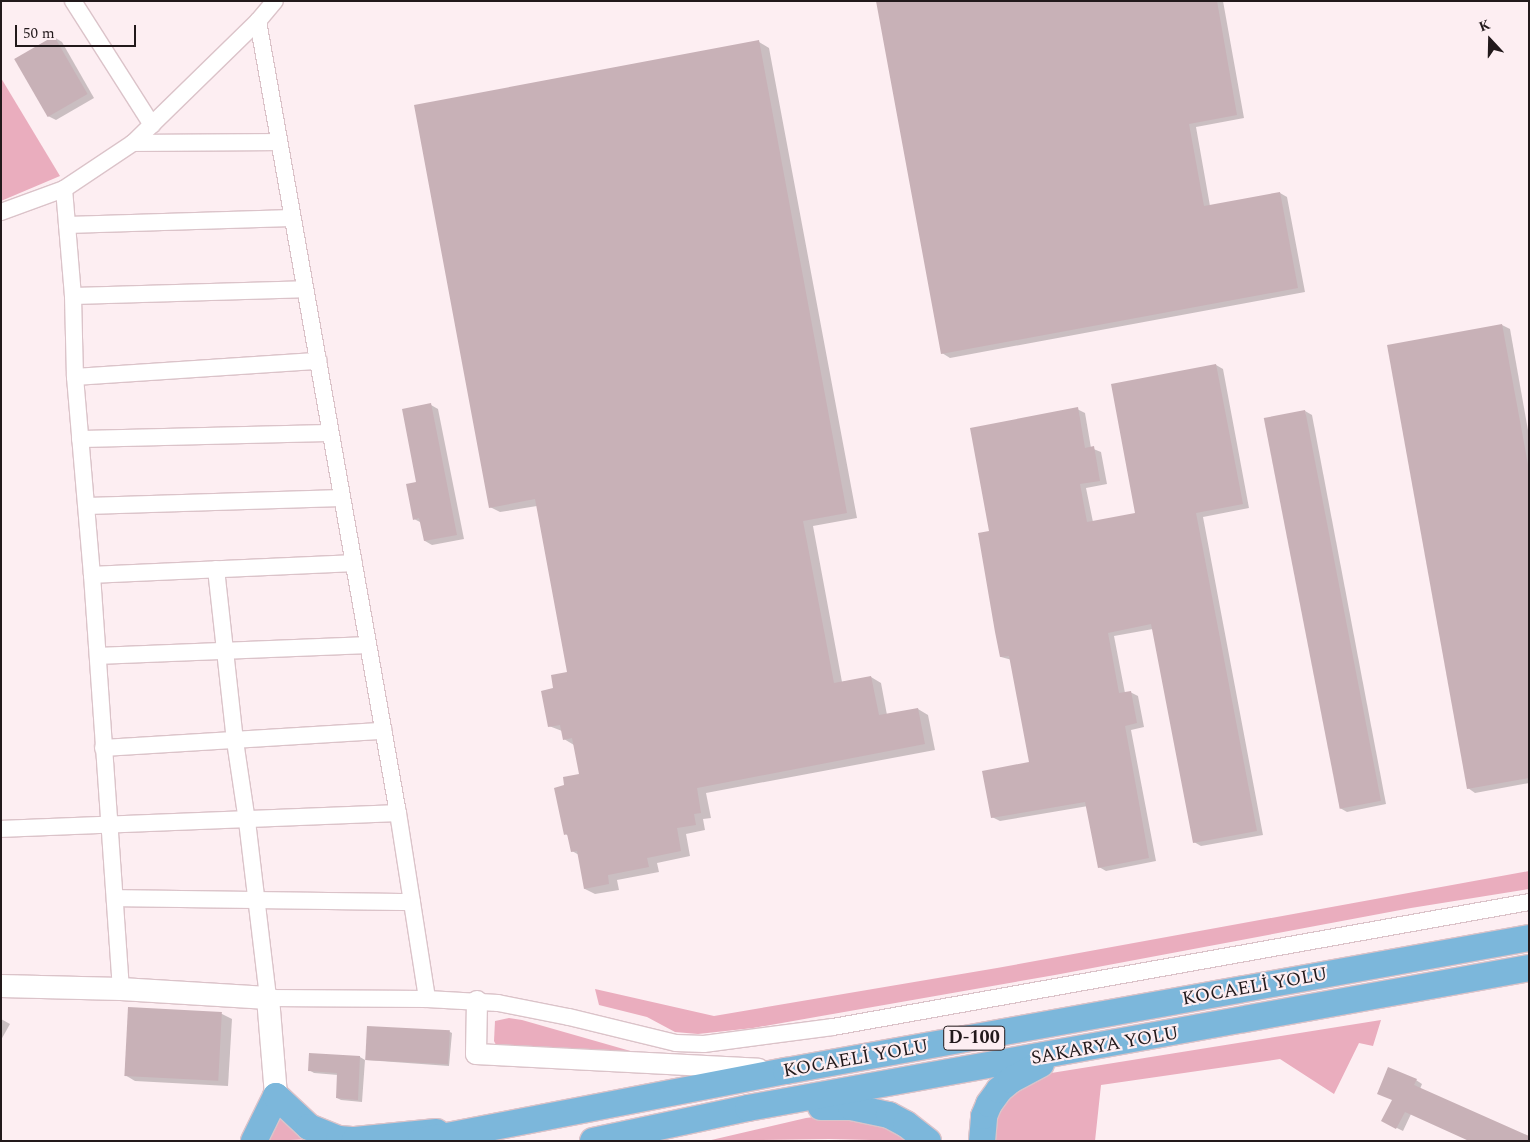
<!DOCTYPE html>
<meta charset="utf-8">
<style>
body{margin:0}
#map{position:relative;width:1530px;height:1142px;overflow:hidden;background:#fdeef2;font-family:Spectral,serif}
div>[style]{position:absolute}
.green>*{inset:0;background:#eaadbe}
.shadow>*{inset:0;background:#0003}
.building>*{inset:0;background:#c8b1b7;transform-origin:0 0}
.roads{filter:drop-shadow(1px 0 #dbc3c9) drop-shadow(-1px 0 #dbc3c9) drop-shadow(0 1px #dbc3c9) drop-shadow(0 -1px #dbc3c9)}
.minor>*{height:16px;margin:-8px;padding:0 8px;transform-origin:8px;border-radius:8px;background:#fff}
.tertiary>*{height:20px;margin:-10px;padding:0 10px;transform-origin:10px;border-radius:10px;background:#fff}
.secondary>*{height:22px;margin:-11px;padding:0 11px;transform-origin:11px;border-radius:11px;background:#fff}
.trunk>*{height:26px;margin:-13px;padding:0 13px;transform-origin:13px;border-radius:13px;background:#7cb7db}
span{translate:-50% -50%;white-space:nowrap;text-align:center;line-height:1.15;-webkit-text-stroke:4.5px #fdeef2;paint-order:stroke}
.shield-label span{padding:1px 4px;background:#fdeef2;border:1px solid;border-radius:4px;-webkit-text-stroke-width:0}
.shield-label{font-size:18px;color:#22191b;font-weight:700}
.street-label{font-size:19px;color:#22191b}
.frame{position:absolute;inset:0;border:2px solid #22191b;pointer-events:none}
.north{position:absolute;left:1465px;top:15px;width:50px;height:50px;-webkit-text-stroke:4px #fdeef2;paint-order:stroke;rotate:339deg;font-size:14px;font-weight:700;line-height:20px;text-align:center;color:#22191b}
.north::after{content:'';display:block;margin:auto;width:18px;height:22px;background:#22191b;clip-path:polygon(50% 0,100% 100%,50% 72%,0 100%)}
.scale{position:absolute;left:15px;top:25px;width:121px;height:22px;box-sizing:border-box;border:2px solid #22191b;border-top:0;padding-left:6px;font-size:15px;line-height:18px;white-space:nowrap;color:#22191b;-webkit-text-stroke:4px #fdeef2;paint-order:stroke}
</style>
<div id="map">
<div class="green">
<div style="clip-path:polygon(1px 78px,60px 176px,1px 201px)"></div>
<div style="clip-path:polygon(1529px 871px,1529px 889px,1411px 908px,1055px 975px,753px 1028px,698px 1034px,675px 1032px,647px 1017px,599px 1005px,595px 989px,714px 1016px,997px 968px)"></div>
<div style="clip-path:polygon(509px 1018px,522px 1020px,634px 1052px,497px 1047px,494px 1041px,495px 1021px)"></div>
<div style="clip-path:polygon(1381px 1020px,1373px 1046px,1359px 1043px,1334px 1094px,1280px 1059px,1101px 1085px,1095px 1141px,990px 1141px,1000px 1099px,1045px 1074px)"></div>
<div style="clip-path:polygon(278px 1108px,316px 1139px,264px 1141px)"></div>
<div style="clip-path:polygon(838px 1114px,866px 1118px,913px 1141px,829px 1139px,707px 1141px,806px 1118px)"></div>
</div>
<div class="shadow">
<div style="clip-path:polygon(878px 1px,1223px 1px,1244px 118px,1196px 127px,1210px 206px,1280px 193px,1287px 197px,1305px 292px,950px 358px,942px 353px)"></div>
<div style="clip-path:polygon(54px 37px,62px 42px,94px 98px,56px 120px,48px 116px)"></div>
<div style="clip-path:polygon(759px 42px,769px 48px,857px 518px,813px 526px,842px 682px,871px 677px,881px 683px,887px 715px,918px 709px,928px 715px,935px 750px,706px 793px,711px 818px,703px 819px,705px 830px,686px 834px,690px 856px,657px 863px,659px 872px,617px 880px,619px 890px,595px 894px,585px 889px,579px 855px,572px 851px,569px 836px,565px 834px,566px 786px,581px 775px,574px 745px,564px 739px,562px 731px,549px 726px,554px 689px,568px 673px,537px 506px,500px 512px,490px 507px)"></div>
<div style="clip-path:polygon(1502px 325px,1510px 329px,1529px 436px,1529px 783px,1475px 793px,1468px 788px,1388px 346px)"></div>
<div style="clip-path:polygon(1216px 365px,1223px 369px,1249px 508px,1203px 517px,1263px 835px,1201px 846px,1194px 842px,1153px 629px,1114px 636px,1125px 693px,1130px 692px,1138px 696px,1144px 727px,1131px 730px,1156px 861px,1106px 871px,1099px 867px,1088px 806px,1000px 821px,992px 817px,1031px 763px,1012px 660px,1001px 657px,991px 532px,1077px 409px,1085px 413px,1091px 448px,1101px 452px,1107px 484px,1086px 488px,1093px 522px,1137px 514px)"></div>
<div style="clip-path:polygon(431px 405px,438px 409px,464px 539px,432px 545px,425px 541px,422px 523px,414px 519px,417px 483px)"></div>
<div style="clip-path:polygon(1305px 411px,1312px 415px,1386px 804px,1347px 812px,1340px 808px)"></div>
<div style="clip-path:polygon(129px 1008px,222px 1014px,232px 1019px,228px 1086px,135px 1081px,125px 1075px)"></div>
<div style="clip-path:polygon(1px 1019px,10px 1024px,1px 1040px)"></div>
<div style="clip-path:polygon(450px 1032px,452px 1033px,449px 1066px,366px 1060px)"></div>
<div style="clip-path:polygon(310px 1055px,360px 1057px,365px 1060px,362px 1102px,341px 1100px,337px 1098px,338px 1075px,314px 1073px,309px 1070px)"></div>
<div style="clip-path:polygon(1416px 1080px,1422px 1084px,1420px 1089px,1529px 1137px,1411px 1114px,1403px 1131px,1389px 1124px)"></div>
</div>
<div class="building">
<div style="clip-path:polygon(876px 1px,1217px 1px,1237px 115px,1189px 124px,1204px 206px,1280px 192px,1298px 288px,941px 354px)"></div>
<div style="left:54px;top:36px;width:67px;height:46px;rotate:60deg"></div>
<div style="clip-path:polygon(759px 40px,847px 513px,803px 521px,834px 683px,871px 676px,879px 715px,918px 708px,925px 744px,697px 788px,701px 813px,694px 814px,696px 825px,677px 828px,681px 851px,647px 858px,649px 867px,608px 875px,609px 884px,584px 889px,577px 851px,571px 852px,567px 834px,564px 835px,554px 788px,564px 785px,563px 777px,579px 774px,572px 738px,563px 740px,560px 725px,548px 727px,541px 691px,553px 688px,551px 675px,567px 672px,535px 499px,489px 508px,414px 105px)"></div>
<div style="clip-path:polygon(1502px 324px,1529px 470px,1529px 778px,1467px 789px,1387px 345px)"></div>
<div style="clip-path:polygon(1216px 364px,1243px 504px,1196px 513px,1257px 831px,1193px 843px,1151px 624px,1108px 633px,1119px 693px,1131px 691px,1137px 723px,1125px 726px,1149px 858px,1098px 868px,1085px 802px,991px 818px,982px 771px,1029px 762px,1009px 656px,1000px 657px,995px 632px,978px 533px,989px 531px,970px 428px,1078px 407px,1085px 448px,1094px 446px,1100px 481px,1080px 484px,1087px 522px,1135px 513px,1111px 384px)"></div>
<div style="clip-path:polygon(431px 403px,457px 535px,424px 541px,419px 518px,413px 520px,406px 484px,416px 482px,402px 409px)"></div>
<div style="left:1305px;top:410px;width:398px;height:42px;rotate:79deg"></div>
<div style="left:128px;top:1007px;width:94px;height:69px;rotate:3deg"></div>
<div style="left:367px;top:1026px;width:83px;height:34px;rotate:3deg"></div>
<div style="clip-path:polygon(309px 1053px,360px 1056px,358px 1100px,336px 1098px,337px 1073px,308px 1071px)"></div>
<div style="clip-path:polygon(1388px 1067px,1417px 1079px,1414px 1085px,1529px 1136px,1529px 1141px,1469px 1141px,1405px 1112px,1396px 1129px,1381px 1121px,1392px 1100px,1377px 1094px)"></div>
</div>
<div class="roads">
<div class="minor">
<div style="left:73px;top:1px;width:147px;rotate:57.5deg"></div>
<div style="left:258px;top:21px;width:804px;rotate:79.98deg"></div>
<div style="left:398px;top:813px;width:188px;rotate:81.1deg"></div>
<div style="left:133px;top:143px;width:145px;rotate:-0.4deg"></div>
<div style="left:64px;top:189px;width:107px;rotate:85.2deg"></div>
<div style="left:73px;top:296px;width:81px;rotate:88.6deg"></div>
<div style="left:75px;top:377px;width:199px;rotate:85.1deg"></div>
<div style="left:92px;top:575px;width:415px;rotate:86deg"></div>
<div style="left:1px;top:212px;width:67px;rotate:-20.1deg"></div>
<div style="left:64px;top:189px;width:83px;rotate:-33.7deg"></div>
<div style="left:133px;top:143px;width:175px;rotate:-44.3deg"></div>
<div style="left:258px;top:21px;width:26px;rotate:-50deg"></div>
<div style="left:67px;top:225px;width:225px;rotate:-1.8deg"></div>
<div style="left:73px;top:296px;width:232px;rotate:-1.7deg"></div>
<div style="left:75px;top:377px;width:244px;rotate:-3.8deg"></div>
<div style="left:80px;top:439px;width:250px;rotate:-1.4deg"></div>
<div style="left:87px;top:506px;width:255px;rotate:-1.8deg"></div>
<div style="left:216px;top:569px;width:173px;rotate:83.7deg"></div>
<div style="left:235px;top:741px;width:81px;rotate:81.5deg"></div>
<div style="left:247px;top:821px;width:178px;rotate:83.2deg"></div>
<div style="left:268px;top:998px;width:159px;rotate:0.4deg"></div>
<div style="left:427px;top:999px;width:71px;rotate:3.2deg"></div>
<div style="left:498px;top:1003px;width:72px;rotate:11.2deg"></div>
<div style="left:569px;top:1017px;width:110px;rotate:13.7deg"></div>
<div style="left:676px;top:1043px;width:28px;rotate:2deg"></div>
<div style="left:704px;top:1044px;width:130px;rotate:-7.5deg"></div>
<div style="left:833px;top:1027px;width:707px;rotate:-10.18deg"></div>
<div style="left:92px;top:575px;width:262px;rotate:-2.6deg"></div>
<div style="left:98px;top:656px;width:270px;rotate:-2.3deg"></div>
<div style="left:103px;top:748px;width:281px;rotate:-3.5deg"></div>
<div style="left:1px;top:829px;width:397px;rotate:-2.3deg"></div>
<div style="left:115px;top:898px;width:297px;rotate:0.8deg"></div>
</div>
<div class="tertiary">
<div style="left:477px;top:1001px;width:53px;rotate:91.1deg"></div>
<div style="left:476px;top:1054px;width:283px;rotate:3deg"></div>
</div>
<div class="secondary">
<div style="left:1px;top:986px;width:120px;rotate:1.4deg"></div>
<div style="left:121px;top:989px;width:147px;rotate:3.5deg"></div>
<div style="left:268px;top:998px;width:98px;rotate:85.3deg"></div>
</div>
<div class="trunk">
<div style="left:821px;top:1107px;width:30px"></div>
<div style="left:851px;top:1107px;width:39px;rotate:12deg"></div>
<div style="left:889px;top:1115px;width:19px;rotate:28deg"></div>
<div style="left:906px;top:1124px;width:28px;rotate:38deg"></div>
<div style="left:254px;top:1141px;width:50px;rotate:-63.9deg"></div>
<div style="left:276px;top:1096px;width:45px;rotate:43.2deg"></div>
<div style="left:309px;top:1127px;width:32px;rotate:22deg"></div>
<div style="left:339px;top:1139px;width:16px;rotate:4deg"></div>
<div style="left:355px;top:1140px;width:82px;rotate:-5.6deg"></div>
<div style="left:421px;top:1141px;width:372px;rotate:-10.9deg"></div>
<div style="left:786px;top:1071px;width:755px;rotate:-10.15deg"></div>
<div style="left:593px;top:1141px;width:158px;rotate:-12deg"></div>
<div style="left:748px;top:1108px;width:793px;rotate:-10.16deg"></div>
<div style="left:982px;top:1141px;width:25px;rotate:-85deg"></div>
<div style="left:984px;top:1116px;width:13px;rotate:-67deg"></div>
<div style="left:989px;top:1104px;width:17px;rotate:-54deg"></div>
<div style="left:999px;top:1090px;width:16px;rotate:-40deg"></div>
<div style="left:1011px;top:1080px;width:34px;rotate:-28deg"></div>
</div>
</div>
<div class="shield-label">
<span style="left:974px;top:1038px">D-100</span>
</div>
<div class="street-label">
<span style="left:1255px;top:987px;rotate:-10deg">KOCAELİ YOLU</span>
<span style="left:1105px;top:1046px;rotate:-10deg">SAKARYA YOLU</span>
<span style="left:856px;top:1059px;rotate:-10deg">KOCAELİ YOLU</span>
</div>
<div class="frame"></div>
<div class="north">K</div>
<div class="scale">50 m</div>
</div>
